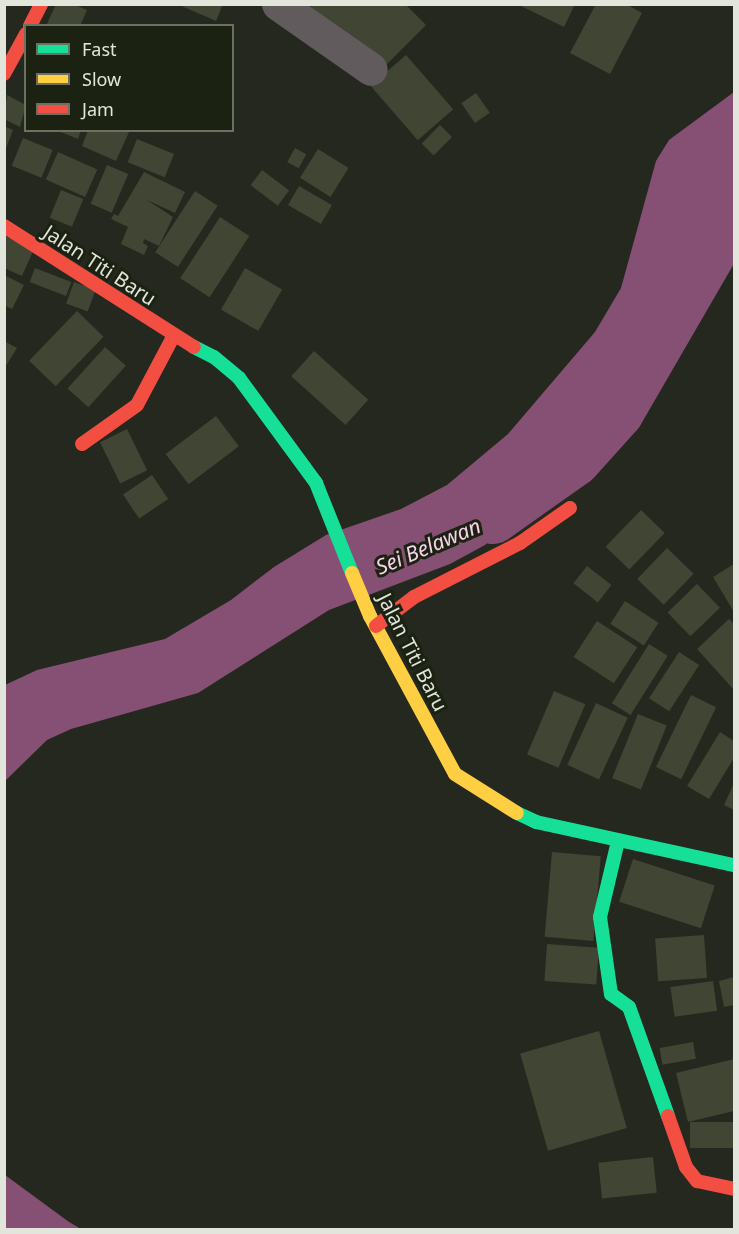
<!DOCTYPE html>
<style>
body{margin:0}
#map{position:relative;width:739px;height:1234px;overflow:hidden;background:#24281e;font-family:"Noto Sans",sans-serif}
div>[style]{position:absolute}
.water>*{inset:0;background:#865075}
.river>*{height:52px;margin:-26px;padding:0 26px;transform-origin:26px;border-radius:26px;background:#865075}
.building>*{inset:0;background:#404534;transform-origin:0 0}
.street>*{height:33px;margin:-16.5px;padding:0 16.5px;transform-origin:16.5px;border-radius:16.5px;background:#615b5d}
.fast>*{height:14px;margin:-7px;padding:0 7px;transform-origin:7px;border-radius:7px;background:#16e098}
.slow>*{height:14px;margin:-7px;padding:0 7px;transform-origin:7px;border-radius:7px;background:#ffcf43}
.jam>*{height:14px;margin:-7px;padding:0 7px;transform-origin:7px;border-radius:7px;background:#f24e42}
span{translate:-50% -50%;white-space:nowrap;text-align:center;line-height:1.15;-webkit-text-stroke:6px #1b2211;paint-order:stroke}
.street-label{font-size:20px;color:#e1e5db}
.water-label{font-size:21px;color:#f7d3eb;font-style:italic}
.frame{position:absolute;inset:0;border:6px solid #e1e5db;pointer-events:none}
.legend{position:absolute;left:24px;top:24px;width:210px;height:108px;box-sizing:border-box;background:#1b2211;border:2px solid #6a7062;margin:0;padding:8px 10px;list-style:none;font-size:18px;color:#e1e5db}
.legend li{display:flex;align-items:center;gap:12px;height:30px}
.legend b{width:30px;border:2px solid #6a7062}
</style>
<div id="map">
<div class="water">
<div style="clip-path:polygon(734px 92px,734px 210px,708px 240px,617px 390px,593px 420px,563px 448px,551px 484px,543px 494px,485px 545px,450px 564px,329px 610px,198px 693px,71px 729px,47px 740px,5px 781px,5px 685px,37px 670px,165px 639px,231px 600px,274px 567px,326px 535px,401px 509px,447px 485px,508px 434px,595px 332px,621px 288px,656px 161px,669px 140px)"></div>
<div style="clip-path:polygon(5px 1175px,69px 1222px,81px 1229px,5px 1229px)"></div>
</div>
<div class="river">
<div style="left:493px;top:518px;width:100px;rotate:-35.3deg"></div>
<div style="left:575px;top:460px;width:64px;rotate:-48.1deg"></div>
<div style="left:618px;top:412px;width:231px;rotate:-59.9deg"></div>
</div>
<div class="building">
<div style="clip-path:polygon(56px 4px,73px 4px,87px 10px,80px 26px,46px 26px)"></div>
<div style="clip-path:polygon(177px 4px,223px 4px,216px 21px)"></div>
<div style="clip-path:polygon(308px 4px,405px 4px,426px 25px,378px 73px)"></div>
<div style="clip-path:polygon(517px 4px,575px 4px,564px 27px)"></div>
<div style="clip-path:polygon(596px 4px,626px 4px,642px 13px,610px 74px,570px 53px)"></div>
<div style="left:406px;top:55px;width:72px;height:47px;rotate:49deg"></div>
<div style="left:476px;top:93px;width:24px;height:18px;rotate:55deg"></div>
<div style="clip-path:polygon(7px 95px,26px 105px,20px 127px,4px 119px)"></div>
<div style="left:440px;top:125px;width:17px;height:26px;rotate:45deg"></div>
<div style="clip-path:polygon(4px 126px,13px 130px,5px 151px,4px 151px)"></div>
<div style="clip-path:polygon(56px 130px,81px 130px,78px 139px)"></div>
<div style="clip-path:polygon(88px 130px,130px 130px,116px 161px,82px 146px)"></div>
<div style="left:23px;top:138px;width:32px;height:30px;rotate:22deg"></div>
<div style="left:137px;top:139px;width:40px;height:25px;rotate:22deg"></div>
<div style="left:295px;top:148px;width:13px;height:16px;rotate:29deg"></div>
<div style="left:318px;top:149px;width:36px;height:34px;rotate:32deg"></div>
<div style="left:58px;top:152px;width:43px;height:30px;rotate:24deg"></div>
<div style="left:107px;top:165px;width:23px;height:42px;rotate:23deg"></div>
<div style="left:262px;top:170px;width:34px;height:19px;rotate:37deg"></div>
<div style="clip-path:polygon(144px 172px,185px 192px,175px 213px,147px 200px,173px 217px,159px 246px,144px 239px,143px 243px,148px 246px,144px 255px,121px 244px,128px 227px,111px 219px,114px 214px,118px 216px)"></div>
<div style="left:299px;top:186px;width:38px;height:22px;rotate:30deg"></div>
<div style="left:61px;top:190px;width:24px;height:30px;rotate:22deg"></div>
<div style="left:195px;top:191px;width:27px;height:73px;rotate:33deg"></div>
<div style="left:220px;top:217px;width:35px;height:73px;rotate:33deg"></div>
<div style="clip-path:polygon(4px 235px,34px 249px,22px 276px,4px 268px)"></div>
<div style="left:35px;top:268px;width:39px;height:15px;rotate:21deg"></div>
<div style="left:245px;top:268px;width:43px;height:48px;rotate:30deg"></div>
<div style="clip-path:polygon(6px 276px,24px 285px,12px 309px,4px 305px)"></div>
<div style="left:74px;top:282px;width:23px;height:23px;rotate:20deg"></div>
<div style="left:77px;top:311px;width:37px;height:69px;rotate:44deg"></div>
<div style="clip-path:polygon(4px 341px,17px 348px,4px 369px)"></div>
<div style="left:105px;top:347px;width:28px;height:56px;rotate:42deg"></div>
<div style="left:314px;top:351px;width:73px;height:34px;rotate:42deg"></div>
<div style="left:216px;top:416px;width:38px;height:63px;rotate:53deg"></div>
<div style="left:127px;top:429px;width:46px;height:30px;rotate:64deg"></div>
<div style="left:152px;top:475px;width:29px;height:35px;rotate:56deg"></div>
<div style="left:641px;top:510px;width:33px;height:51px;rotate:44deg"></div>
<div style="left:667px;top:548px;width:37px;height:43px;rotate:44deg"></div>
<div style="clip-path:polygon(734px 564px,734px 612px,713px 577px)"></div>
<div style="left:587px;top:566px;width:31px;height:22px;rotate:38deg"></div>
<div style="left:697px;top:584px;width:33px;height:41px;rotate:46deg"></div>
<div style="left:625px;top:601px;width:40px;height:27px;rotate:33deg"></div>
<div style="clip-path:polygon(729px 619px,734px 624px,734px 690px,697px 649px)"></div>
<div style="left:597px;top:621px;width:48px;height:43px;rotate:33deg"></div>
<div style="left:649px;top:644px;width:22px;height:70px;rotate:32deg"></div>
<div style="left:679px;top:652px;width:24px;height:55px;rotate:33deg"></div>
<div style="left:554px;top:691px;width:34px;height:69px;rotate:23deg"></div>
<div style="left:691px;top:695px;width:28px;height:80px;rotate:26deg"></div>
<div style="left:596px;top:703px;width:35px;height:68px;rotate:25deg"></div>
<div style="left:638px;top:714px;width:31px;height:69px;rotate:22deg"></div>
<div style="clip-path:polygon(720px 732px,734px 741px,734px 758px,709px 799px,687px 786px)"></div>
<div style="clip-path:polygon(734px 783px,734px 810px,724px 805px)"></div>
<div style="left:552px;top:852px;width:49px;height:85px;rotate:5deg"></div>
<div style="left:633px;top:859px;width:86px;height:45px;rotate:18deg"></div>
<div style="left:704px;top:935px;width:43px;height:49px;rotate:86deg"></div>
<div style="left:547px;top:944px;width:52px;height:37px;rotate:4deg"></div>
<div style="clip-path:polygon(734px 977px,734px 1005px,724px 1007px,719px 981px)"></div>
<div style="left:713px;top:981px;width:30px;height:43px;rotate:82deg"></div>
<div style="left:599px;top:1031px;width:101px;height:82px;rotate:74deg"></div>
<div style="left:693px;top:1042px;width:17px;height:34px;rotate:80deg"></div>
<div style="clip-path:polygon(734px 1059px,734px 1111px,688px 1122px,676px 1073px)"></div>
<div style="left:734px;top:1122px;width:26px;height:44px;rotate:90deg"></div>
<div style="left:653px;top:1157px;width:36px;height:55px;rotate:84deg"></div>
</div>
<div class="street">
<div style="left:278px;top:4px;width:113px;rotate:35deg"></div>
</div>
<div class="fast">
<div style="left:194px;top:347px;width:22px;rotate:27deg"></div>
<div style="left:214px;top:357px;width:33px;rotate:40deg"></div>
<div style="left:239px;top:378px;width:130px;rotate:53.7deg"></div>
<div style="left:316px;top:483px;width:97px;rotate:68.2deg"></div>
<div style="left:517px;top:813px;width:21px;rotate:25deg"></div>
<div style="left:536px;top:822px;width:203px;rotate:12.3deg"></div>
<div style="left:618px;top:841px;width:78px;rotate:103.3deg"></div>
<div style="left:600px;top:917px;width:78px;rotate:81.9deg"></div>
<div style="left:611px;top:994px;width:22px;rotate:36deg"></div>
<div style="left:629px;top:1007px;width:116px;rotate:70.3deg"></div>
</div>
<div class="slow">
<div style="left:352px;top:573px;width:47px;rotate:67.3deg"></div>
<div style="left:370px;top:616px;width:179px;rotate:61.7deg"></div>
<div style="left:455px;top:774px;width:73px;rotate:32.2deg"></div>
</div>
<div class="jam">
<div style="left:30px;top:26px;width:25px;rotate:-63deg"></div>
<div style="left:4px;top:74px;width:46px;rotate:-61.2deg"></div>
<div style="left:4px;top:226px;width:225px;rotate:32.5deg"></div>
<div style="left:82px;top:444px;width:67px;rotate:-35.3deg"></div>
<div style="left:137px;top:405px;width:77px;rotate:-62.1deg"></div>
<div style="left:376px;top:626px;width:48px;rotate:-37.3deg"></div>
<div style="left:414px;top:597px;width:119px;rotate:-27deg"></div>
<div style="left:520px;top:543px;width:61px;rotate:-35deg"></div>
<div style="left:668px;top:1116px;width:54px;rotate:70.6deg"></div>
<div style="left:686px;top:1167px;width:18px;rotate:52deg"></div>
<div style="left:697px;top:1181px;width:38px;rotate:12deg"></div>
</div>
<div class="street-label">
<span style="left:100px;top:265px;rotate:33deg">Jalan Titi Baru</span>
<span style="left:413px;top:652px;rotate:63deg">Jalan Titi Baru</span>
</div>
<div class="water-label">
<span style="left:428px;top:546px;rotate:-23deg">Sei Belawan</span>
</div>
<div class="frame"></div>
<ul class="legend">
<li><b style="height:8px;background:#16e098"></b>Fast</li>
<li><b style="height:8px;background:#ffcf43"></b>Slow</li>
<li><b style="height:8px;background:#f24e42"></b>Jam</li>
</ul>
</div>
